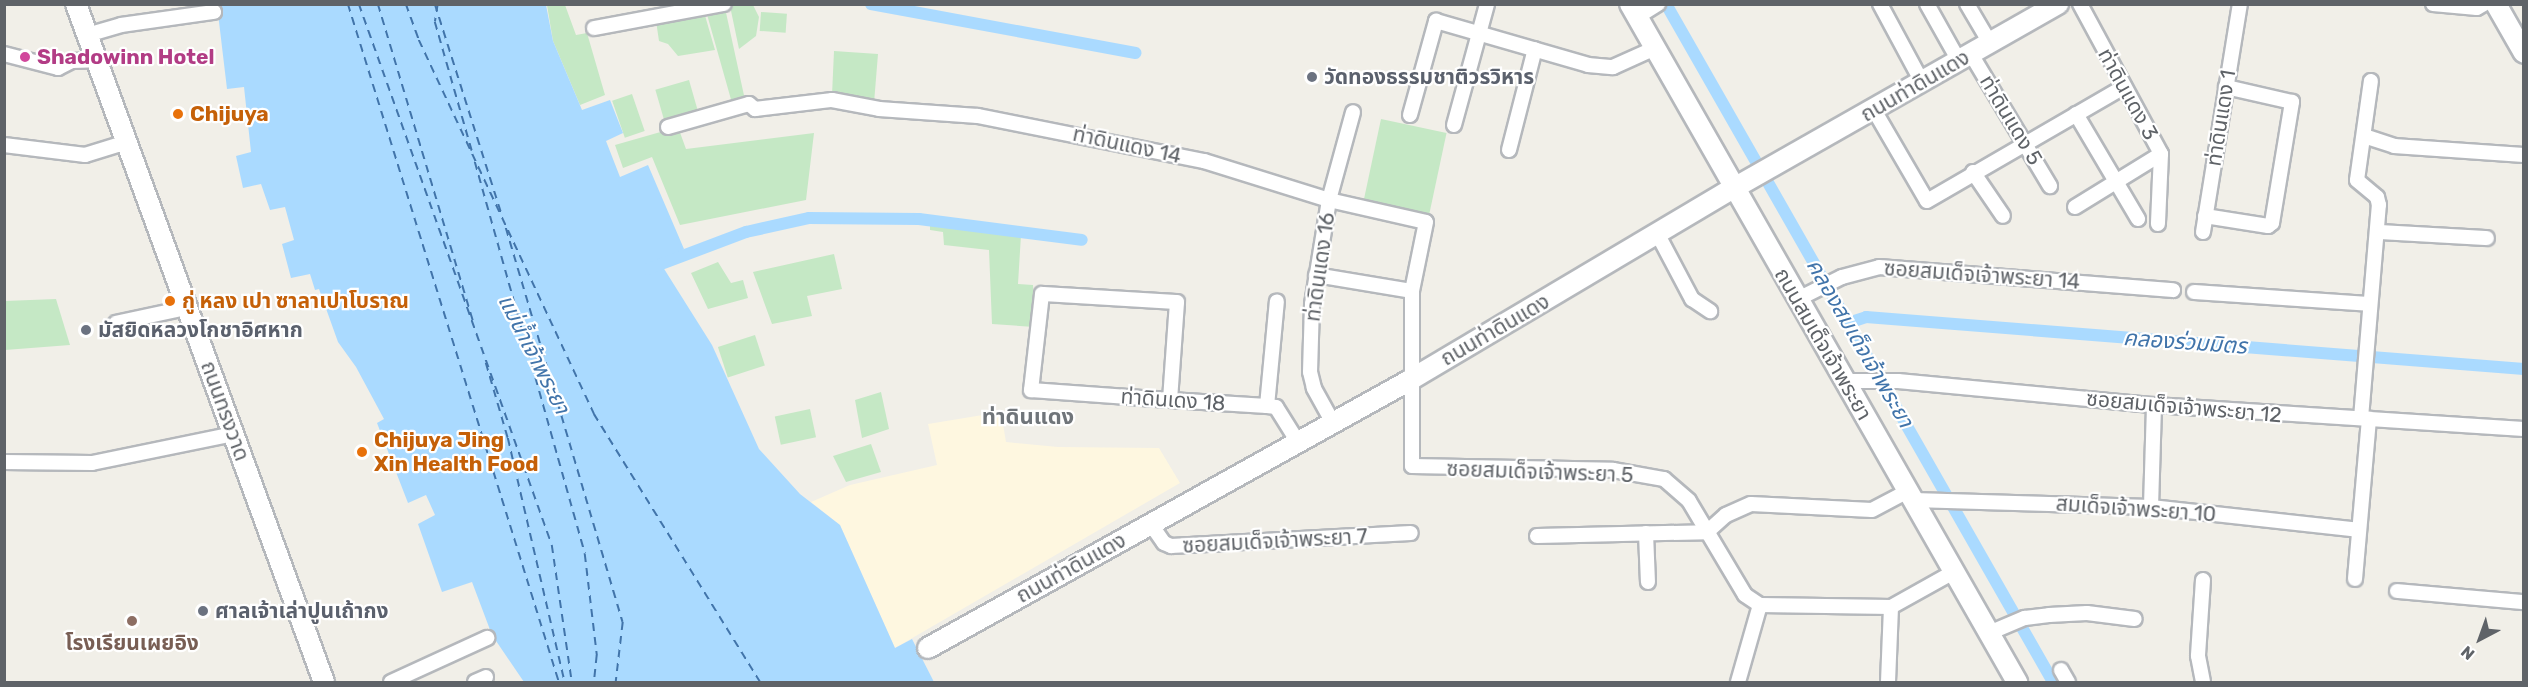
<!DOCTYPE html>
<meta charset="utf-8">
<style>
body{margin:0}
#map{position:relative;width:2528px;height:687px;overflow:hidden;background:#f1efe8;font-family:Rubik,"Noto Sans Thai",sans-serif}
div>[style]{position:absolute}
.commercial>*{inset:0;background:#fef7e0}
.green>*{inset:0;background:#c5e8c5;transform-origin:0 0}
.water>*{inset:0;background:#aadaff}
.canal>*{height:12px;margin:-6px;padding:0 6px;transform-origin:6px;border-radius:6px;background:#aadaff}
.ferry>*{height:1.5px;margin-top:-0.75px;transform-origin:0;background:repeating-linear-gradient(90deg,#4174aa 0 8px,transparent 0 14px)}
.roads{filter:drop-shadow(2px 0 #b5b8bc) drop-shadow(-2px 0 #b5b8bc) drop-shadow(0 2px #b5b8bc) drop-shadow(0 -2px #b5b8bc)}
.street>*{height:14px;margin:-7px;padding:0 7px;transform-origin:7px;border-radius:7px;background:#fff}
.secondary>*{height:20px;margin:-10px;padding:0 10px;transform-origin:10px;border-radius:10px;background:#fff}
.dots>*{width:16px;height:16px;translate:-50% -50%;box-sizing:border-box;border:3px solid #fff;border-radius:50%}
span{translate:-50% -50%;white-space:nowrap;text-align:center;line-height:1.15;-webkit-text-stroke:4.5px #fff;paint-order:stroke}
.hotel-label{font-size:21px;color:#b23c85;font-weight:700}
.left{translate:0 -50%;text-align:left}
.worship-label{font-size:21px;color:#5b616d;font-weight:700}
.street-label{font-size:21px;color:#5f6368}
.food-label{font-size:21px;color:#c56008;font-weight:700}
.education-label{font-size:21px;color:#785e54;font-weight:700}
.water-label{font-size:22px;color:#4174aa;font-style:italic}
.neighbourhood-label{font-size:22px;color:#70757a;font-weight:700}
.frame{position:absolute;inset:0;border:6px solid #5f6368;pointer-events:none}
.north{position:absolute;left:2450px;top:609px;width:60px;height:60px;-webkit-text-stroke:4px #fff;paint-order:stroke;rotate:221deg;font-size:16px;font-weight:700;line-height:24px;text-align:center;color:#5f6368}
.north::after{content:'';display:block;margin:auto;width:21px;height:27px;background:#5f6368;clip-path:polygon(50% 0,100% 100%,50% 72%,0 100%)}
</style>
<div id="map">
<div class="commercial">
<div style="clip-path:polygon(1001px 412px,1006px 442px,1058px 447px,1159px 448px,1180px 483px,895px 648px,840px 525px,811px 502px,850px 485px,937px 465px,928px 424px)"></div>
</div>
<div class="green">
<div style="clip-path:polygon(547px 5px,565px 5px,576px 35px,587px 33px,605px 95px,580px 105px,553px 41px)"></div>
<div style="clip-path:polygon(753px 5px,759px 17px,756px 36px,739px 49px,730px 6px)"></div>
<div style="clip-path:polygon(725px 8px,745px 100px,732px 103px,706px 11px)"></div>
<div style="clip-path:polygon(704px 12px,715px 50px,678px 56px,668px 44px,659px 41px,656px 21px)"></div>
<div style="left:761px;top:12px;width:26px;height:19px;rotate:4deg"></div>
<div style="clip-path:polygon(834px 51px,878px 54px,874px 103px,832px 95px)"></div>
<div style="left:689px;top:80px;width:33px;height:35px;rotate:74deg"></div>
<div style="left:632px;top:94px;width:39px;height:21px;rotate:71deg"></div>
<div style="left:1381px;top:119px;width:67px;height:85px;rotate:12deg"></div>
<div style="clip-path:polygon(678px 127px,686px 149px,814px 133px,806px 200px,680px 225px,652px 157px,623px 168px,615px 145px)"></div>
<div style="clip-path:polygon(930px 222px,1021px 235px,1018px 284px,1033px 285px,1034px 327px,992px 324px,989px 250px,944px 245px,943px 232px,930px 230px)"></div>
<div style="clip-path:polygon(834px 254px,842px 289px,807px 296px,812px 316px,772px 324px,753px 272px)"></div>
<div style="clip-path:polygon(718px 262px,731px 283px,743px 280px,748px 298px,708px 309px,691px 273px)"></div>
<div style="clip-path:polygon(56px 299px,70px 345px,5px 350px,5px 301px)"></div>
<div style="left:755px;top:335px;width:32px;height:39px;rotate:72deg"></div>
<div style="clip-path:polygon(881px 392px,889px 429px,862px 438px,855px 400px)"></div>
<div style="left:810px;top:409px;width:29px;height:36px;rotate:78deg"></div>
<div style="clip-path:polygon(871px 444px,881px 472px,846px 482px,833px 456px)"></div>
</div>
<div class="water">
<div style="clip-path:polygon(217px 5px,546px 5px,553px 41px,582px 110px,610px 100px,623px 133px,606px 141px,620px 177px,648px 165px,684px 249px,661px 264px,712px 345px,759px 449px,800px 494px,840px 525px,895px 648px,912px 639px,934px 682px,524px 682px,492px 635px,472px 582px,442px 592px,418px 524px,435px 515px,426px 495px,408px 503px,377px 423px,384px 419px,356px 367px,338px 342px,319px 289px,315px 290px,310px 274px,291px 278px,282px 244px,294px 240px,285px 207px,270px 210px,261px 184px,243px 188px,236px 156px,251px 152px,244px 87px,227px 89px)"></div>
</div>
<div class="canal">
<div style="left:871px;top:4px;width:269px;rotate:10.5deg"></div>
<div style="left:1666px;top:4px;width:781px;rotate:60.28deg"></div>
<div style="left:648px;top:269px;width:105px;rotate:-20.7deg"></div>
<div style="left:746px;top:232px;width:65px;rotate:-12.5deg"></div>
<div style="left:809px;top:218px;width:110px;rotate:0.5deg"></div>
<div style="left:919px;top:219px;width:164px;rotate:7.3deg"></div>
<div style="left:1848px;top:323px;width:19px;rotate:-18deg"></div>
<div style="left:1866px;top:317px;width:660px;rotate:4.52deg"></div>
</div>
<div class="ferry">
<div style="left:348px;top:4px;width:710px;rotate:72.71deg"></div>
<div style="left:359px;top:4px;width:574px;rotate:70.37deg"></div>
<div style="left:552px;top:545px;width:138px;rotate:81.7deg"></div>
<div style="left:378px;top:4px;width:334px;rotate:73.3deg"></div>
<div style="left:406px;top:4px;width:38px;rotate:70deg"></div>
<div style="left:419px;top:40px;width:413px;rotate:64.9deg"></div>
<div style="left:594px;top:414px;width:315px;rotate:58.2deg"></div>
<div style="left:435px;top:4px;width:221px;rotate:72.4deg"></div>
<div style="left:438px;top:4px;width:18px;rotate:99deg"></div>
<div style="left:435px;top:22px;width:134px;rotate:74deg"></div>
<div style="left:475px;top:162px;width:407px;rotate:74.3deg"></div>
<div style="left:585px;top:554px;width:102px;rotate:83.2deg"></div>
<div style="left:597px;top:655px;width:27px;rotate:96deg"></div>
<div style="left:506px;top:228px;width:411px;rotate:73.5deg"></div>
<div style="left:623px;top:622px;width:60px;rotate:96.7deg"></div>
<div style="left:486px;top:363px;width:78px;rotate:73.7deg"></div>
<div style="left:508px;top:438px;width:251px;rotate:76.9deg"></div>
</div>
<div class="roads">
<div class="street">
<div style="left:1880px;top:4px;width:89px;rotate:61.7deg"></div>
<div style="left:1927px;top:4px;width:65px;rotate:60.7deg"></div>
<div style="left:1967px;top:4px;width:45px;rotate:59.5deg"></div>
<div style="left:2080px;top:4px;width:170px;rotate:61.6deg"></div>
<div style="left:2161px;top:154px;width:70px;rotate:92.5deg"></div>
<div style="left:2433px;top:4px;width:44px;rotate:5.2deg"></div>
<div style="left:2477px;top:8px;width:8px;rotate:-30deg"></div>
<div style="left:1637px;top:17px;width:25px;rotate:-32deg"></div>
<div style="left:594px;top:28px;width:132px;rotate:-10.5deg"></div>
<div style="left:87px;top:35px;width:35px;rotate:-16deg"></div>
<div style="left:121px;top:25px;width:94px;rotate:-8deg"></div>
<div style="left:4px;top:54px;width:56px;rotate:14.5deg"></div>
<div style="left:58px;top:68px;width:16px;rotate:-27deg"></div>
<div style="left:72px;top:61px;width:24px;rotate:-2deg"></div>
<div style="left:1971px;top:54px;width:154px;rotate:59.1deg"></div>
<div style="left:1874px;top:110px;width:105px;rotate:59.8deg"></div>
<div style="left:1927px;top:201px;width:228px;rotate:-30.1deg"></div>
<div style="left:2076px;top:114px;width:122px;rotate:59.4deg"></div>
<div style="left:1410px;top:115px;width:98px;rotate:-74.5deg"></div>
<div style="left:1436px;top:21px;width:158px;rotate:16.1deg"></div>
<div style="left:1588px;top:65px;width:25px;rotate:5deg"></div>
<div style="left:1613px;top:67px;width:46px;rotate:-24.3deg"></div>
<div style="left:1454px;top:125px;width:125px;rotate:-74.7deg"></div>
<div style="left:668px;top:127px;width:84px;rotate:-15.9deg"></div>
<div style="left:749px;top:104px;width:8px;rotate:40deg"></div>
<div style="left:755px;top:109px;width:78px;rotate:-6.7deg"></div>
<div style="left:832px;top:100px;width:48px;rotate:10.8deg"></div>
<div style="left:879px;top:109px;width:99px;rotate:4deg"></div>
<div style="left:978px;top:116px;width:230px;rotate:11.3deg"></div>
<div style="left:1204px;top:161px;width:131px;rotate:17.3deg"></div>
<div style="left:1329px;top:200px;width:99px;rotate:12.8deg"></div>
<div style="left:1426px;top:222px;width:70px;rotate:101.5deg"></div>
<div style="left:1412px;top:291px;width:175px;rotate:90deg"></div>
<div style="left:1412px;top:466px;width:201px;rotate:1.1deg"></div>
<div style="left:1613px;top:470px;width:52px;rotate:10deg"></div>
<div style="left:1664px;top:479px;width:33px;rotate:41deg"></div>
<div style="left:1689px;top:501px;width:109px;rotate:59.2deg"></div>
<div style="left:1745px;top:595px;width:18px;rotate:34deg"></div>
<div style="left:1760px;top:605px;width:131px;rotate:0.9deg"></div>
<div style="left:1891px;top:607px;width:72px;rotate:-29.1deg"></div>
<div style="left:2364px;top:136px;width:32px;rotate:18deg"></div>
<div style="left:2394px;top:146px;width:130px;rotate:4deg"></div>
<div style="left:4px;top:145px;width:82px;rotate:7deg"></div>
<div style="left:85px;top:155px;width:44px;rotate:-17.2deg"></div>
<div style="left:1509px;top:150px;width:104px;rotate:-75.6deg"></div>
<div style="left:1973px;top:172px;width:53px;rotate:55.7deg"></div>
<div style="left:2075px;top:207px;width:101px;rotate:-31.6deg"></div>
<div style="left:2205px;top:216px;width:64px;rotate:9deg"></div>
<div style="left:2268px;top:226px;width:5px;rotate:-37deg"></div>
<div style="left:2272px;top:223px;width:123px;rotate:-80.6deg"></div>
<div style="left:2292px;top:102px;width:68px;rotate:-167.2deg"></div>
<div style="left:2203px;top:232px;width:231px;rotate:-80.8deg"></div>
<div style="left:2378px;top:232px;width:109px;rotate:3.2deg"></div>
<div style="left:1657px;top:233px;width:75px;rotate:62.1deg"></div>
<div style="left:1692px;top:299px;width:22px;rotate:34deg"></div>
<div style="left:1316px;top:275px;width:97px;rotate:9.5deg"></div>
<div style="left:2194px;top:292px;width:175px;rotate:3.9deg"></div>
<div style="left:1798px;top:299px;width:49px;rotate:-26.6deg"></div>
<div style="left:1842px;top:277px;width:38px;rotate:-15deg"></div>
<div style="left:1879px;top:267px;width:295px;rotate:4.5deg"></div>
<div style="left:116px;top:323px;width:72px;rotate:-12.1deg"></div>
<div style="left:1845px;top:381px;width:53px"></div>
<div style="left:1898px;top:381px;width:257px;rotate:5.4deg"></div>
<div style="left:2154px;top:405px;width:371px;rotate:3.7deg"></div>
<div style="left:1170px;top:400px;width:98px;rotate:-85.9deg"></div>
<div style="left:1177px;top:302px;width:135px;rotate:-176.6deg"></div>
<div style="left:1042px;top:294px;width:97px;rotate:96.5deg"></div>
<div style="left:1031px;top:390px;width:139px;rotate:4.1deg"></div>
<div style="left:1170px;top:400px;width:97px;rotate:3.5deg"></div>
<div style="left:1267px;top:406px;width:9px;rotate:6deg"></div>
<div style="left:1276px;top:407px;width:39px;rotate:58deg"></div>
<div style="left:1267px;top:406px;width:105px;rotate:-84.6deg"></div>
<div style="left:2361px;top:418px;width:214px;rotate:-85.2deg"></div>
<div style="left:2379px;top:205px;width:8px;rotate:-104deg"></div>
<div style="left:2377px;top:197px;width:26px;rotate:-140deg"></div>
<div style="left:2357px;top:180px;width:100px;rotate:-82deg"></div>
<div style="left:1332px;top:421px;width:38px;rotate:-119deg"></div>
<div style="left:1314px;top:388px;width:16px;rotate:-104deg"></div>
<div style="left:1310px;top:372px;width:68px;rotate:-88.3deg"></div>
<div style="left:1312px;top:304px;width:105px;rotate:-80.7deg"></div>
<div style="left:1329px;top:200px;width:91px;rotate:-74.7deg"></div>
<div style="left:4px;top:462px;width:88px;rotate:0.7deg"></div>
<div style="left:92px;top:463px;width:144px;rotate:-11.6deg"></div>
<div style="left:1913px;top:500px;width:238px;rotate:1.7deg"></div>
<div style="left:2151px;top:507px;width:208px;rotate:6.3deg"></div>
<div style="left:2151px;top:507px;width:102px;rotate:-88.3deg"></div>
<div style="left:1150px;top:523px;width:24px;rotate:55deg"></div>
<div style="left:1164px;top:543px;width:8px;rotate:23deg"></div>
<div style="left:1171px;top:546px;width:240px;rotate:-3.1deg"></div>
<div style="left:1646px;top:533px;width:49px;rotate:87.7deg"></div>
<div style="left:1537px;top:536px;width:170px;rotate:-1.3deg"></div>
<div style="left:1707px;top:532px;width:25px;rotate:-42deg"></div>
<div style="left:1726px;top:515px;width:27px;rotate:-24deg"></div>
<div style="left:1751px;top:504px;width:121px;rotate:2.8deg"></div>
<div style="left:1872px;top:510px;width:41px;rotate:-27.8deg"></div>
<div style="left:2355px;top:579px;width:161px;rotate:-85deg"></div>
<div style="left:2203px;top:580px;width:76px;rotate:93.8deg"></div>
<div style="left:2198px;top:656px;width:26px;rotate:79deg"></div>
<div style="left:2397px;top:591px;width:127px;rotate:5deg"></div>
<div style="left:1989px;top:633px;width:39px;rotate:-23deg"></div>
<div style="left:2025px;top:618px;width:24px;rotate:-7deg"></div>
<div style="left:2049px;top:615px;width:38px;rotate:-3deg"></div>
<div style="left:2087px;top:613px;width:48px;rotate:7.1deg"></div>
<div style="left:2061px;top:670px;width:14px;rotate:60deg"></div>
<div style="left:391px;top:682px;width:106px;rotate:-24.6deg"></div>
<div style="left:475px;top:682px;width:12px;rotate:-24deg"></div>
<div style="left:1738px;top:682px;width:80px;rotate:-74.1deg"></div>
<div style="left:1888px;top:682px;width:75px;rotate:-87.7deg"></div>
</div>
<div class="secondary">
<div style="left:76px;top:4px;width:722px;rotate:69.91deg"></div>
<div style="left:1630px;top:4px;width:781px;rotate:60.28deg"></div>
<div style="left:2496px;top:4px;width:56px;rotate:60.3deg"></div>
<div style="left:928px;top:648px;width:551px;rotate:-29.07deg"></div>
<div style="left:1410px;top:380px;width:377px;rotate:-30.7deg"></div>
<div style="left:1734px;top:188px;width:373px;rotate:-29.6deg"></div>
</div>
</div>
<div class="dots">
<div style="left:25px;top:57px;background:#d1479c"></div>
<div style="left:1312px;top:77px;background:#6b7280"></div>
<div style="left:178px;top:114px;background:#e8710a"></div>
<div style="left:170px;top:301px;background:#e8710a"></div>
<div style="left:86px;top:330px;background:#6b7280"></div>
<div style="left:362px;top:452px;background:#e8710a"></div>
<div style="left:203px;top:611px;background:#6b7280"></div>
<div style="left:132px;top:621px;background:#8d6e63"></div>
</div>
<div class="hotel-label">
<span class="left" style="left:37px;top:57px">Shadowinn Hotel</span>
</div>
<div class="worship-label">
<span class="left" style="left:1324px;top:77px">วัดทองธรรมชาติวรวิหาร</span>
<span class="left" style="left:98px;top:330px">มัสยิดหลวงโกชาอิศหาก</span>
<span class="left" style="left:215px;top:611px">ศาลเจ้าเล่าปูนเถ้ากง</span>
</div>
<div class="street-label">
<span style="left:1915px;top:86px;rotate:-30deg">ถนนท่าดินแดง</span>
<span style="left:2128px;top:94px;rotate:61deg">ท่าดินแดง 3</span>
<span style="left:2221px;top:118px;rotate:-81deg">ท่าดินแดง 1</span>
<span style="left:2011px;top:120px;rotate:59deg">ท่าดินแดง 5</span>
<span style="left:1127px;top:145px;rotate:12deg">ท่าดินแดง 14</span>
<span style="left:1320px;top:267px;rotate:-82deg">ท่าดินแดง 16</span>
<span style="left:1982px;top:275px;rotate:4deg">ซอยสมเด็จเจ้าพระยา 14</span>
<span style="left:1495px;top:330px;rotate:-30deg">ถนนท่าดินแดง</span>
<span style="left:1823px;top:344px;rotate:60deg">ถนนสมเด็จเจ้าพระยา</span>
<span style="left:1173px;top:400px;rotate:4deg">ท่าดินเดง 18</span>
<span style="left:2184px;top:407px;rotate:5deg">ซอยสมเด็จเจ้าพระยา 12</span>
<span style="left:225px;top:411px;rotate:70deg">ถนนทรงวาด</span>
<span style="left:1540px;top:472px;rotate:2deg">ซอยสมเด็จเจ้าพระยา 5</span>
<span style="left:2136px;top:509px;rotate:4deg">สมเด็จเจ้าพระยา 10</span>
<span style="left:1275px;top:541px;rotate:-3deg">ซอยสมเด็จเจ้าพระยา 7</span>
<span style="left:1071px;top:568px;rotate:-29deg">ถนนท่าดินแดง</span>
</div>
<div class="food-label">
<span class="left" style="left:190px;top:114px">Chijuya</span>
<span class="left" style="left:182px;top:301px">กู่ หลง เปา ซาลาเปาโบราณ</span>
<span class="left" style="left:374px;top:452px">Chijuya Jing<br>Xin Health Food</span>
</div>
<div class="education-label">
<span style="left:132px;top:643px">โรงเรียนเผยอิง</span>
</div>
<div class="water-label">
<span style="left:2185px;top:342px;rotate:4deg">คลองร่วมมิตร</span>
<span style="left:1860px;top:343px;rotate:60deg">คลองสมเด็จเจ้าพระยา</span>
<span style="left:534px;top:354px;rotate:63deg">แม่น้ำเจ้าพระยา</span>
</div>
<div class="neighbourhood-label">
<span style="left:1028px;top:417px">ท่าดินแดง</span>
</div>
<div class="frame"></div>
<div class="north">N</div>
</div>
